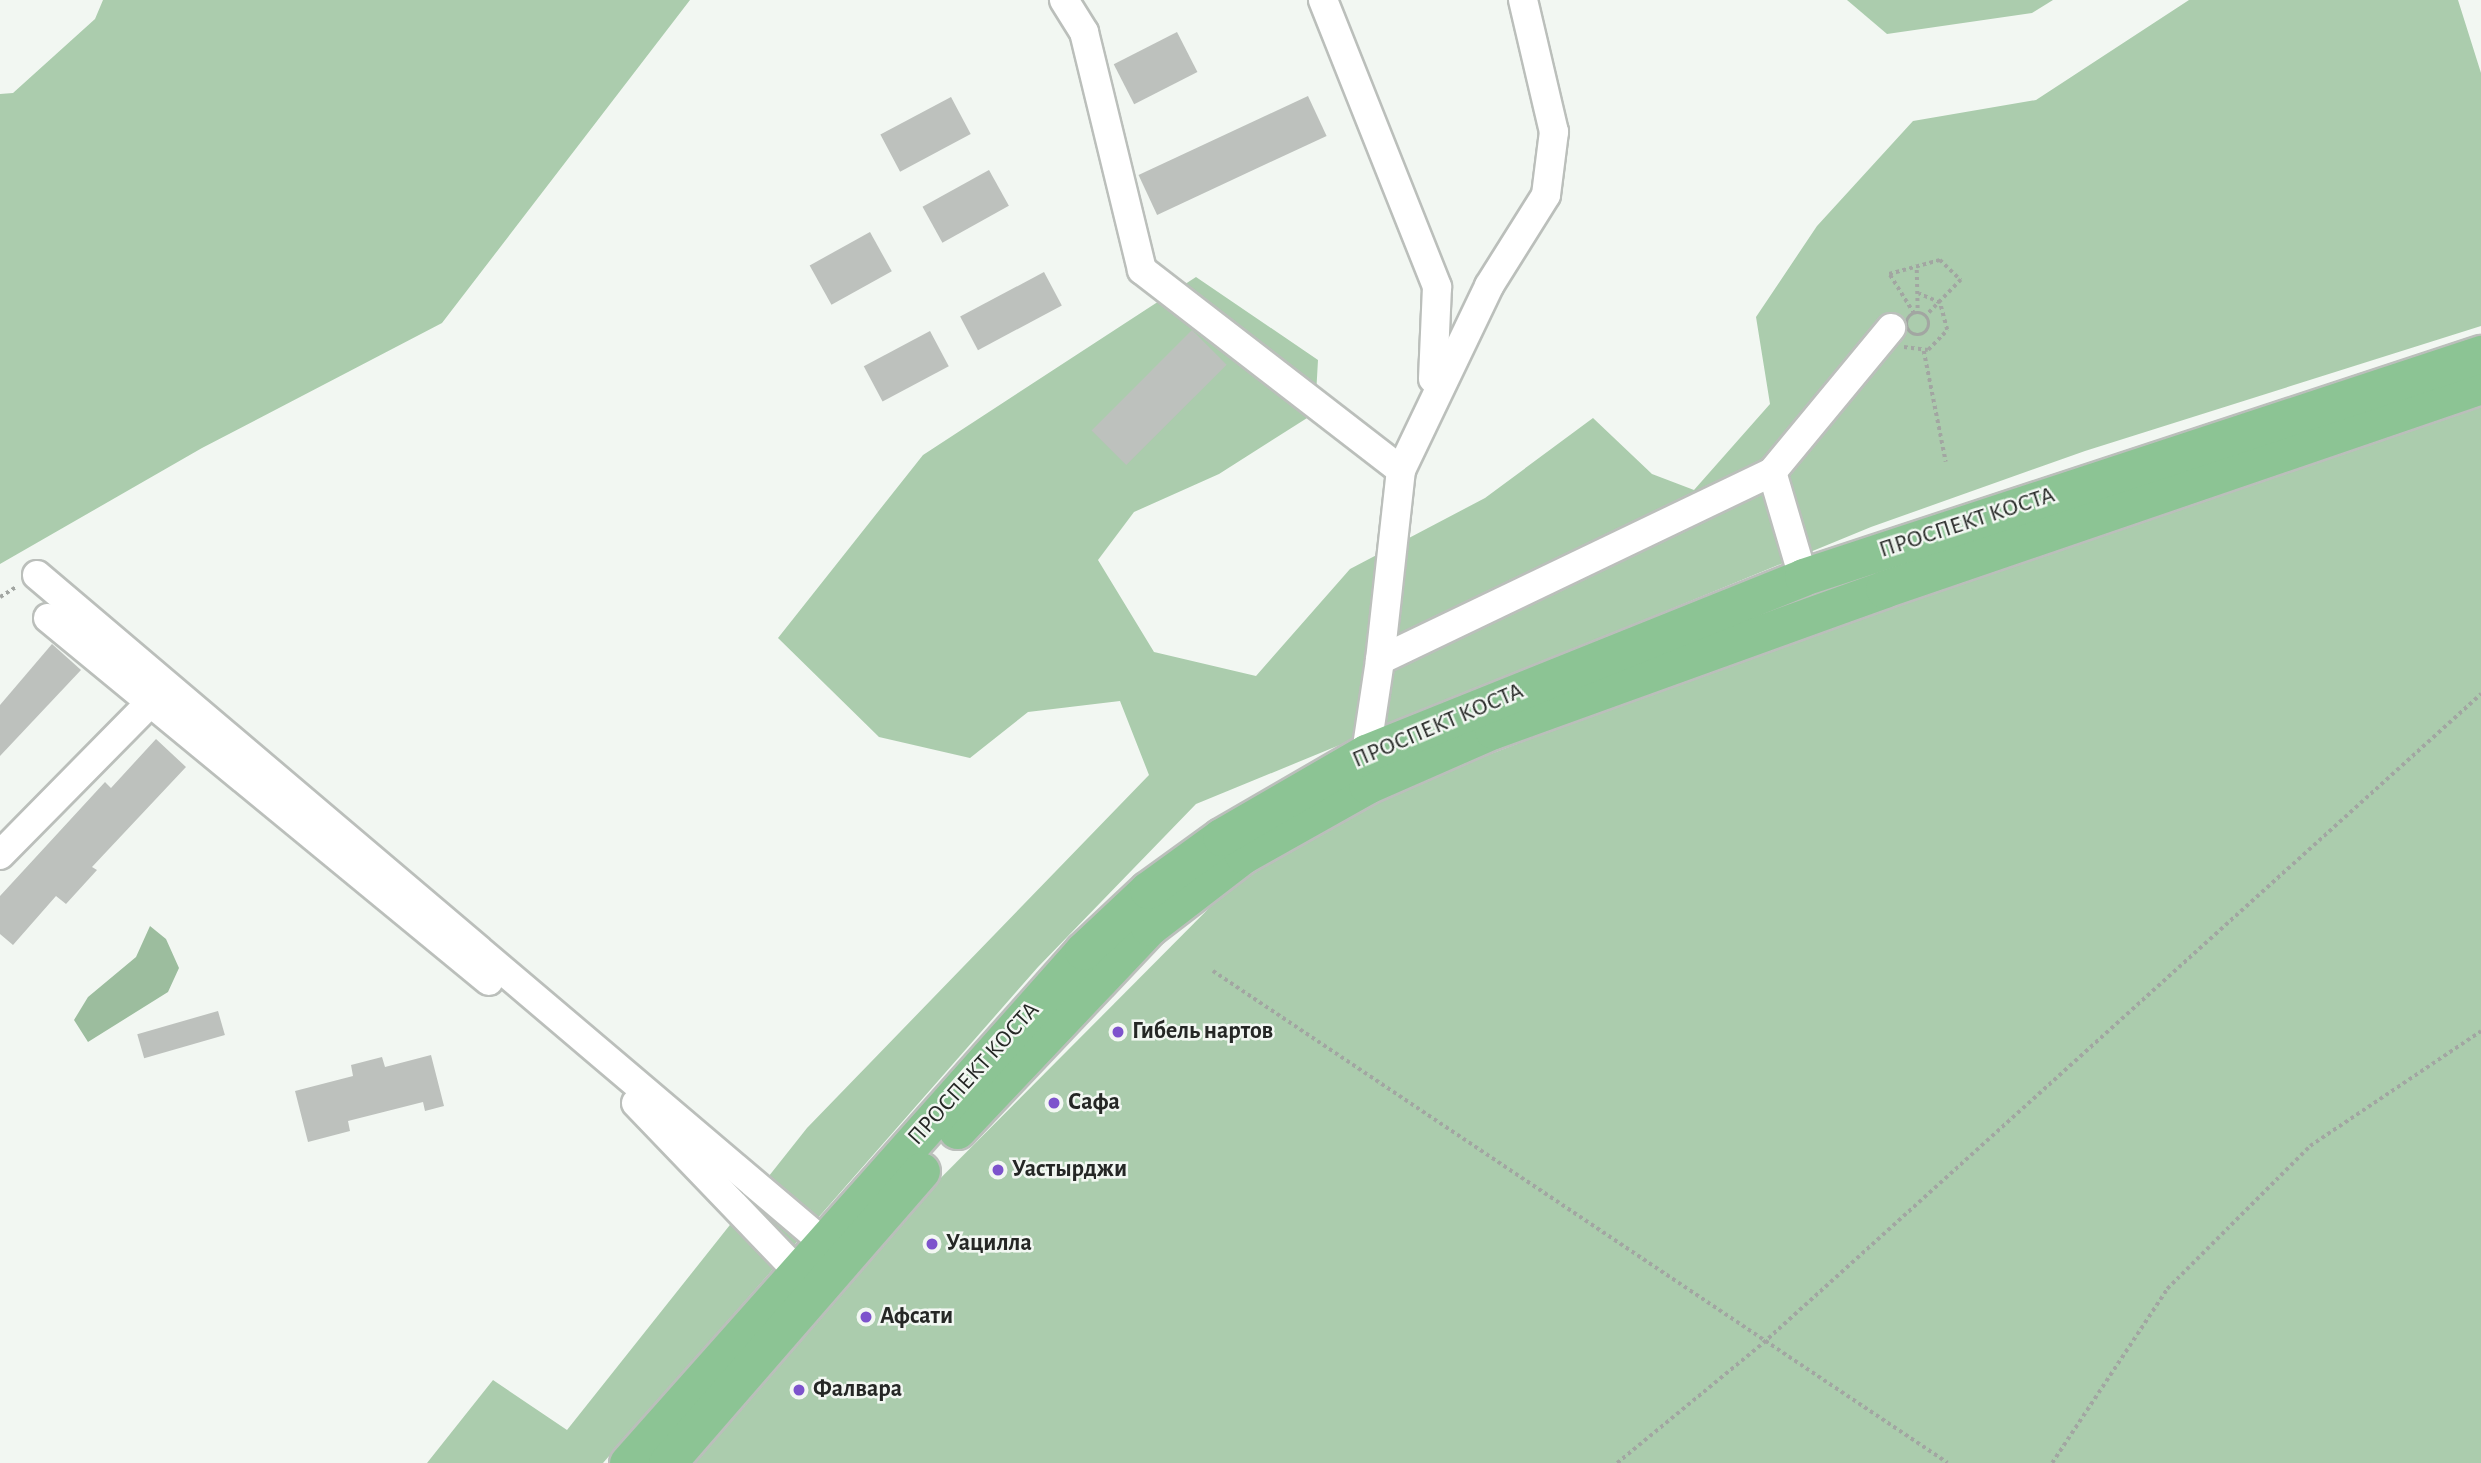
<!DOCTYPE html>
<meta charset="utf-8">
<style>
body{margin:0}
#map{position:relative;width:2481px;height:1463px;overflow:hidden;background:#f2f7f2;font-family:"Alegreya Sans",sans-serif}
div>[style]{position:absolute}
.forest>*{inset:0;background:#abccad}
.water>*{inset:0;background:#9cbd9e}
.building>*{inset:0;background:#bdc1bd;transform-origin:0 0}
.path>*{height:3.5px;margin-top:-1.75px;transform-origin:0;background:repeating-linear-gradient(90deg,#a2a6a2 0 3.5px,transparent 0 7px)}
.path>.ring{margin:-1.75px;padding:0;box-sizing:content-box;background:none;border:3.5px solid #a2a6a2;border-radius:50%}
.roads{filter:drop-shadow(2px 0 #bbbfbb) drop-shadow(-2px 0 #bbbfbb) drop-shadow(0 2px #bbbfbb) drop-shadow(0 -2px #bbbfbb)}
.minor>*{height:28px;margin:-14px;padding:0 14px;transform-origin:14px;border-radius:14px;background:#fff}
.major>*{height:37px;margin:-18.5px;padding:0 18.5px;transform-origin:18.5px;border-radius:18.5px;background:#8cc494}
.dots>*{width:19px;height:19px;translate:-50% -50%;box-sizing:border-box;border:4px solid #f2f7f2;border-radius:50%}
span{translate:-50% -50%;white-space:nowrap;text-align:center;line-height:1.15;-webkit-text-stroke:5px #f2f7f2;paint-order:stroke}
.street-label{font-size:24px;color:#252725}
.poi-label{font-size:24px;color:#252725;font-weight:700}
.left{translate:0 -50%;text-align:left}
</style>
<div id="map">
<div class="forest">
<div style="clip-path:polygon(103px 0,690px 0,442px 323px,202px 448px,0 564px,0 94px,13px 93px,95px 19px)"></div>
<div style="clip-path:polygon(1847px 0,2053px 0,2032px 13px,1887px 34px)"></div>
<div style="clip-path:polygon(2189px 0,2458px 0,2481px 73px,2481px 326px,2085px 451px,1871px 527px,1196px 804px,1038px 967px,603px 1463px,427px 1463px,493px 1380px,567px 1430px,807px 1128px,1149px 775px,1120px 701px,1028px 712px,970px 758px,879px 737px,778px 638px,923px 455px,1196px 277px,1318px 360px,1315px 413px,1219px 474px,1134px 512px,1098px 560px,1154px 652px,1256px 676px,1350px 569px,1485px 498px,1593px 418px,1652px 474px,1694px 490px,1770px 404px,1756px 317px,1817px 226px,1913px 121px,2036px 100px)"></div>
<div style="clip-path:polygon(2481px 401px,2481px 1463px,679px 1463px,882px 1237px,1245px 872px,1373px 799px,1864px 611px)"></div>
</div>
<div class="water">
<div style="clip-path:polygon(150px 926px,166px 939px,179px 968px,168px 992px,88px 1042px,74px 1020px,88px 997px,136px 957px)"></div>
</div>
<div class="building">
<div style="left:1177px;top:32px;width:45px;height:71px;rotate:63deg"></div>
<div style="left:1308px;top:96px;width:44px;height:187px;rotate:65deg"></div>
<div style="left:951px;top:97px;width:42px;height:80px;rotate:62deg"></div>
<div style="left:989px;top:170px;width:41px;height:76px;rotate:61deg"></div>
<div style="left:870px;top:232px;width:45px;height:69px;rotate:61deg"></div>
<div style="left:1044px;top:272px;width:38px;height:95px;rotate:62deg"></div>
<div style="left:1192px;top:330px;width:49px;height:142px;rotate:45deg"></div>
<div style="left:930px;top:331px;width:40px;height:75px;rotate:62deg"></div>
<div style="clip-path:polygon(52px 644px,81px 670px,0 756px,0 705px)"></div>
<div style="clip-path:polygon(156px 739px,186px 767px,92px 867px,97px 870px,66px 904px,56px 896px,13px 945px,0 934px,0 896px,105px 782px,111px 788px)"></div>
<div style="left:218px;top:1011px;width:25px;height:84px;rotate:74deg"></div>
<div style="clip-path:polygon(431px 1055px,444px 1106px,425px 1111px,423px 1102px,348px 1121px,350px 1131px,308px 1142px,295px 1091px,353px 1076px,351px 1065px,382px 1057px,385px 1067px)"></div>
</div>
<div class="path">
<div style="left:1917px;top:270px;width:43px;rotate:88.7deg"></div>
<div class="ring" style="left:1907px;top:313px;width:18.5px;height:18.5px"></div>
<div style="left:1914px;top:314px;width:47px;rotate:-122deg"></div>
<div style="left:1889px;top:274px;width:53px;rotate:-15.4deg"></div>
<div style="left:1940px;top:260px;width:29px;rotate:44deg"></div>
<div style="left:1961px;top:280px;width:50px;rotate:134.2deg"></div>
<div style="left:1904px;top:347px;width:24px;rotate:7deg"></div>
<div style="left:1928px;top:350px;width:28px;rotate:-46deg"></div>
<div style="left:1947px;top:330px;width:28px;rotate:-105deg"></div>
<div style="left:1940px;top:303px;width:23px;rotate:-157deg"></div>
<div style="left:1924px;top:351px;width:113px;rotate:78.8deg"></div>
<div style="left:0;top:597px;width:19px;rotate:-32deg"></div>
<div style="left:1213px;top:971px;width:884px;rotate:33.8deg"></div>
<div style="left:1617px;top:1463px;width:189px;rotate:-39.4deg"></div>
<div style="left:1763px;top:1343px;width:968px;rotate:-42.11deg"></div>
<div style="left:2052px;top:1463px;width:209px;rotate:-56.5deg"></div>
<div style="left:2167px;top:1289px;width:202px;rotate:-45deg"></div>
<div style="left:2310px;top:1146px;width:206px;rotate:-33.9deg"></div>
</div>
<div class="roads">
<div class="minor">
<div style="left:1064px;top:0;width:38px;rotate:58deg"></div>
<div style="left:1084px;top:32px;width:245px;rotate:76.3deg"></div>
<div style="left:1142px;top:270px;width:327px;rotate:37.7deg"></div>
<div style="left:1323px;top:0;width:309px;rotate:68.3deg"></div>
<div style="left:1437px;top:287px;width:92px;rotate:92.5deg"></div>
<div style="left:37px;top:575px;width:1032px;rotate:40.32deg"></div>
<div style="left:1803px;top:577px;width:109px;rotate:-106.4deg"></div>
<div style="left:1772px;top:472px;width:187px;rotate:-50.4deg"></div>
<div style="left:48px;top:618px;width:571px;rotate:39.46deg"></div>
<div style="left:1380px;top:660px;width:191px;rotate:-83.7deg"></div>
<div style="left:1401px;top:470px;width:204px;rotate:-64.4deg"></div>
<div style="left:1489px;top:286px;width:107px;rotate:-57.9deg"></div>
<div style="left:1546px;top:195px;width:64px;rotate:-82.8deg"></div>
<div style="left:1554px;top:132px;width:136px;rotate:-103.2deg"></div>
<div style="left:1366px;top:753px;width:94px;rotate:-81.4deg"></div>
<div style="left:1380px;top:660px;width:435px;rotate:-25.6deg"></div>
<div style="left:0;top:855px;width:215px;rotate:-45.4deg"></div>
<div style="left:636px;top:1103px;width:234px;rotate:46.2deg"></div>
</div>
<div class="major">
<div style="left:957px;top:1130px;width:279px;rotate:-46.6deg"></div>
<div style="left:1149px;top:927px;width:118px;rotate:-37.5deg"></div>
<div style="left:1243px;top:855px;width:142px;rotate:-29.4deg"></div>
<div style="left:1367px;top:785px;width:137px;rotate:-23.6deg"></div>
<div style="left:1493px;top:730px;width:416px;rotate:-19.8deg"></div>
<div style="left:1884px;top:589px;width:631px;rotate:-18.87deg"></div>
<div style="left:628px;top:1463px;width:685px;rotate:-48.37deg"></div>
<div style="left:1083px;top:951px;width:89px;rotate:-43.2deg"></div>
<div style="left:1148px;top:890px;width:90px;rotate:-36deg"></div>
<div style="left:1221px;top:837px;width:168px;rotate:-30.1deg"></div>
<div style="left:1366px;top:753px;width:471px;rotate:-21.9deg"></div>
<div style="left:1803px;top:577px;width:714px;rotate:-18.21deg"></div>
<div style="left:667px;top:1463px;width:387px;rotate:-49deg"></div>
</div>
</div>
<div class="dots">
<div style="left:1118px;top:1032px;background:#7d53cc"></div>
<div style="left:1054px;top:1103px;background:#7d53cc"></div>
<div style="left:998px;top:1170px;background:#7d53cc"></div>
<div style="left:932px;top:1244px;background:#7d53cc"></div>
<div style="left:866px;top:1317px;background:#7d53cc"></div>
<div style="left:799px;top:1390px;background:#7d53cc"></div>
</div>
<div class="street-label">
<span style="left:1967px;top:523px;rotate:-18deg">ПРОСПЕКТ КОСТА</span>
<span style="left:1438px;top:726px;rotate:-23deg">ПРОСПЕКТ КОСТА</span>
<span style="left:974px;top:1074px;rotate:-48deg">ПРОСПЕКТ КОСТА</span>
</div>
<div class="poi-label">
<span class="left" style="left:1132px;top:1032px">Гибель нартов</span>
<span class="left" style="left:1068px;top:1103px">Сафа</span>
<span class="left" style="left:1012px;top:1170px">Уастырджи</span>
<span class="left" style="left:946px;top:1244px">Уацилла</span>
<span class="left" style="left:880px;top:1317px">Афсати</span>
<span class="left" style="left:813px;top:1390px">Фалвара</span>
</div>
</div>
